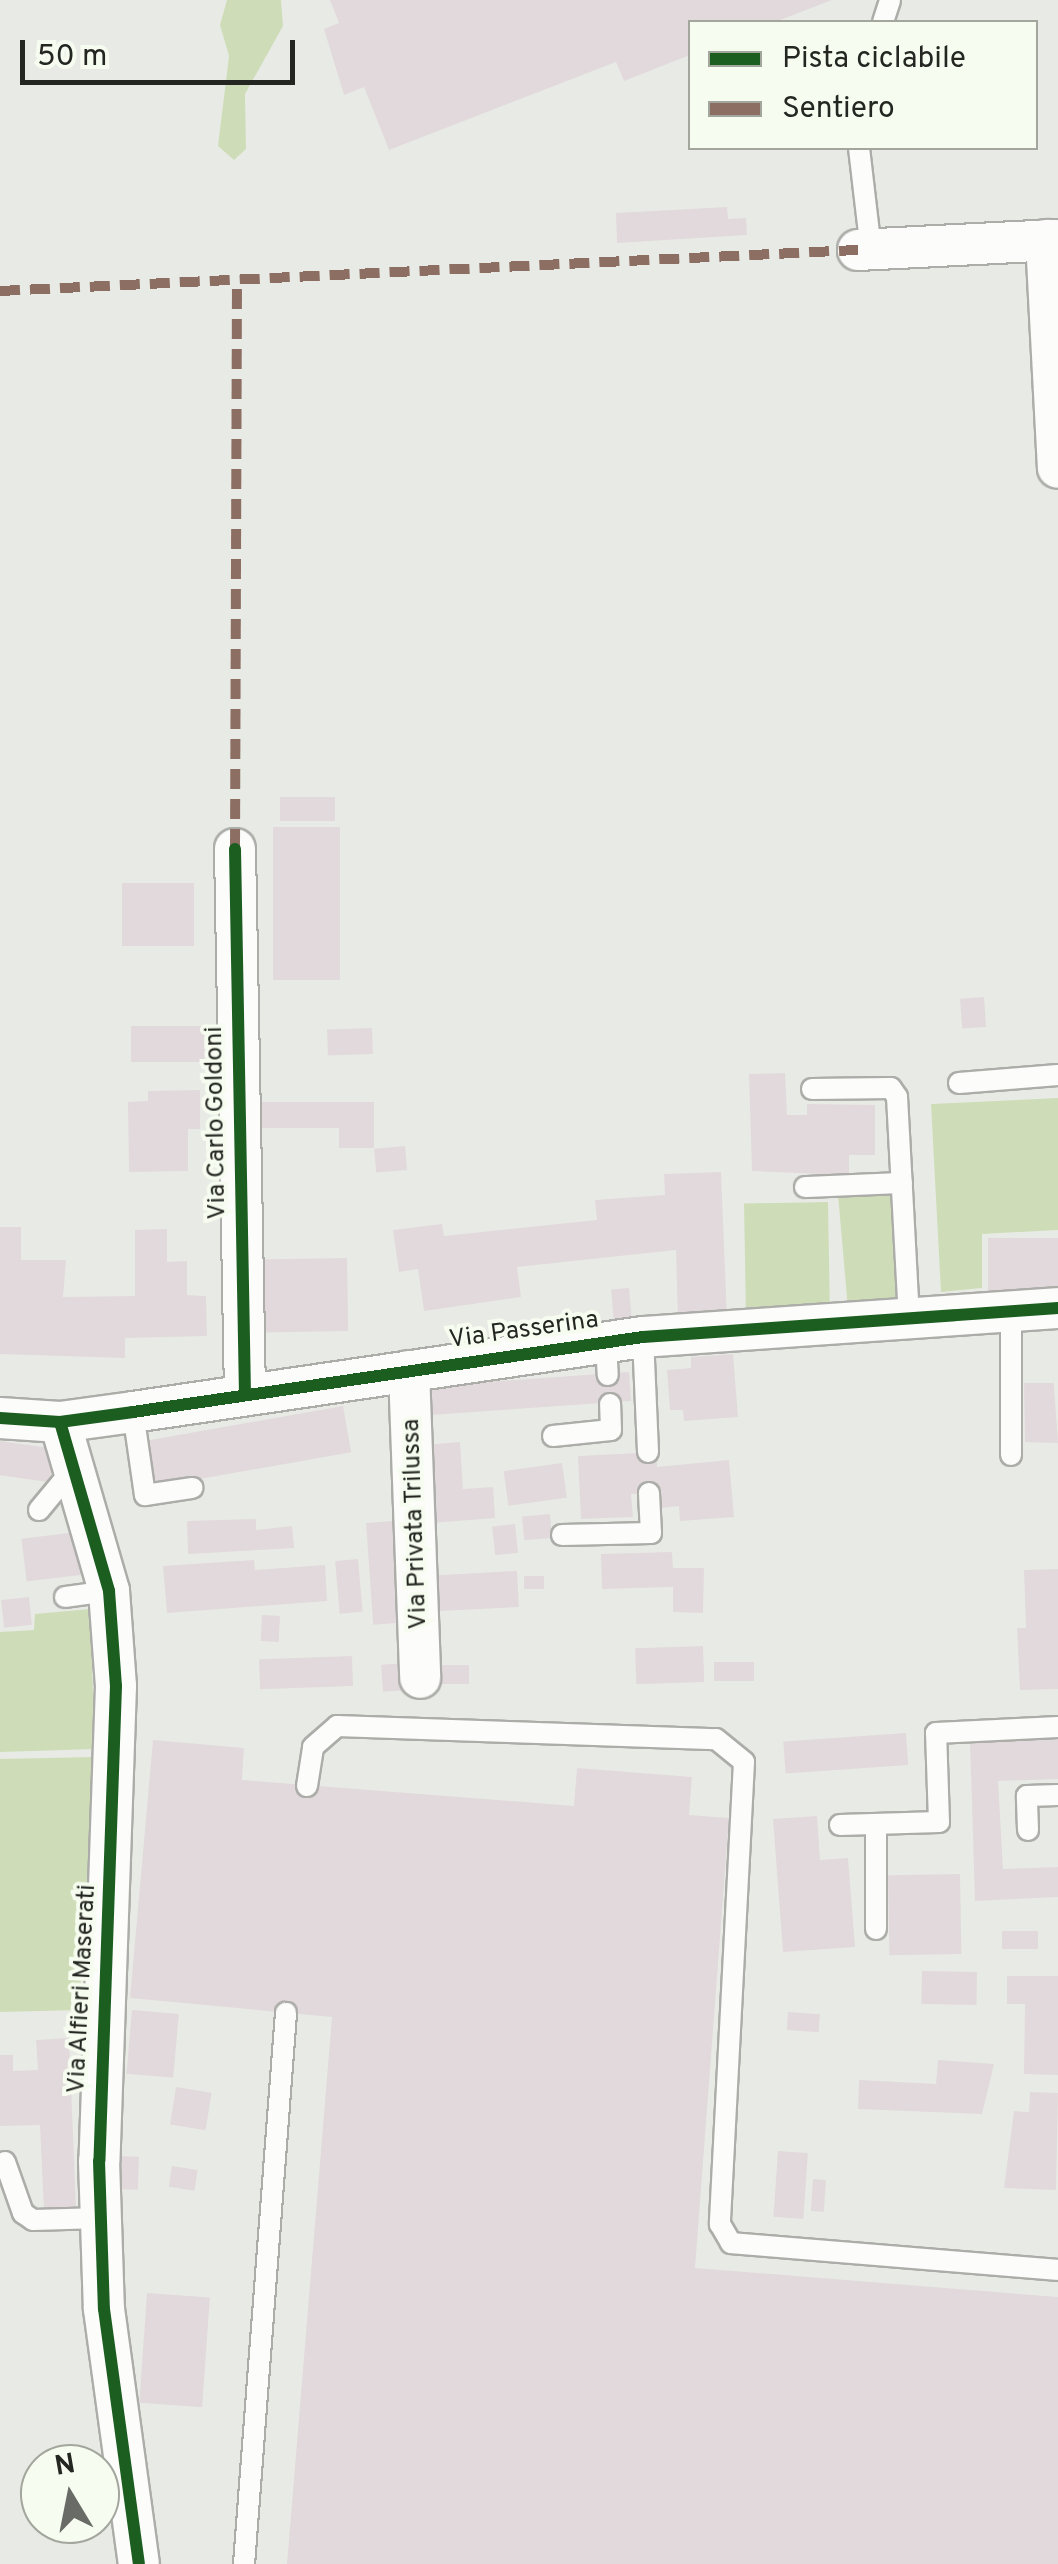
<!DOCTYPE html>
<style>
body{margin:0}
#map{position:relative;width:1058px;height:2564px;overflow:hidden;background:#e8ebe5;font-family:Overpass,sans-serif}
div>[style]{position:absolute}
.green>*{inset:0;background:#ceddb8;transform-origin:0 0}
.building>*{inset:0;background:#e2d9dc;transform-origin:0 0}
.roads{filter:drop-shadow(2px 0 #acada9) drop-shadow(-2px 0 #acada9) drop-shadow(0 2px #acada9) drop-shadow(0 -2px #acada9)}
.lane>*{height:20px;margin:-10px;padding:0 10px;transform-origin:10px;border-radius:10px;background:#fcfcfb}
.street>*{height:40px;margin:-20px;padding:0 20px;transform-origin:20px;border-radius:20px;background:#fcfcfb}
.quiet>*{height:10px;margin-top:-5px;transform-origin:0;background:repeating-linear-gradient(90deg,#8d6e63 0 20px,transparent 0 30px)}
.cycleway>*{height:12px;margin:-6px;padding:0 6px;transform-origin:6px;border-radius:6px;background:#1b5e20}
span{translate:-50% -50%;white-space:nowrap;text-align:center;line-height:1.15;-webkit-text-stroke:8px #f6fcef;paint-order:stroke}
.street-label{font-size:25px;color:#242621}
.legend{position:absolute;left:688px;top:20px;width:350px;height:130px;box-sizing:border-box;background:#f6fcef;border:2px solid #a2a69d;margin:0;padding:12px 18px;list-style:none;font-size:30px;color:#242621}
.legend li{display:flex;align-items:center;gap:20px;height:50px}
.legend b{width:50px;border:2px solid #a2a69d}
.north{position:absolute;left:20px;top:2444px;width:100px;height:100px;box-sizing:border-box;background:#f6fcef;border:2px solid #a2a69d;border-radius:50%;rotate:350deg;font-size:28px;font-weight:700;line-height:40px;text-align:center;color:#242621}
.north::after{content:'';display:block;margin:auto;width:35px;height:45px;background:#696b66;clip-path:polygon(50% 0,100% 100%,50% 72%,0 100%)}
.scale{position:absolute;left:20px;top:40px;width:275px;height:45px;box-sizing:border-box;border:5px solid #242621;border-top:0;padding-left:12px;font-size:30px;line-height:35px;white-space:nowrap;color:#242621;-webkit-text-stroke:8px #f6fcef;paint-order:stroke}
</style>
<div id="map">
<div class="green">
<div style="clip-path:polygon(227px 0,281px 0,283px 26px,245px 94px,246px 149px,234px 160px,218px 146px,229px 56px,220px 25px)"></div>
<div style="clip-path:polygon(1058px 1098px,1058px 1230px,982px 1234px,982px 1288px,941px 1292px,931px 1104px)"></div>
<div style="left:893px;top:1192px;width:109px;height:55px;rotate:85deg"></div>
<div style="left:828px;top:1202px;width:104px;height:84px;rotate:89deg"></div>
<div style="clip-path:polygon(90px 1609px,95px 1749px,0 1752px,0 1632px,34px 1630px,35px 1614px)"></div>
<div style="clip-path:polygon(95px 1757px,79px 2010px,0 2012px,0 1759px)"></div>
</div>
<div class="building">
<div style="clip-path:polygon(330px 0,832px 0,775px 22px,690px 22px,690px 55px,624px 81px,616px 62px,389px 150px,364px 87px,344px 95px,324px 29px,339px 23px)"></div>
<div style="clip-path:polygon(727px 207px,728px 219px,746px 218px,747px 235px,617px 243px,616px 213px)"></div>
<div style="left:335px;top:797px;width:24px;height:55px;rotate:90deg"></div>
<div style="left:340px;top:827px;width:153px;height:67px;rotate:90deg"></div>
<div style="left:122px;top:883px;width:72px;height:63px"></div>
<div style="left:984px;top:997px;width:30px;height:24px;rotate:86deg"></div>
<div style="left:131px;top:1026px;width:75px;height:36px"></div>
<div style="left:372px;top:1028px;width:26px;height:45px;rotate:88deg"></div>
<div style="clip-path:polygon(785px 1073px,787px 1115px,807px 1115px,807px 1104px,875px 1105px,875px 1155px,849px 1155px,849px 1175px,752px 1171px,749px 1074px)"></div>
<div style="clip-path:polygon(200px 1090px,200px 1129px,188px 1129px,188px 1171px,129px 1172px,128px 1102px,148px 1101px,148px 1091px)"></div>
<div style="clip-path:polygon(261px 1102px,374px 1102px,374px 1148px,339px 1148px,339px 1128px,262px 1128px)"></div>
<div style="left:405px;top:1146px;width:24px;height:31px;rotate:85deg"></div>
<div style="clip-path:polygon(721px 1172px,727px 1319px,678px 1321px,676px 1250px,517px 1267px,521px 1297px,424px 1311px,418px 1269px,399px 1272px,393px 1230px,442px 1224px,444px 1236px,597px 1220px,595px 1200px,665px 1195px,664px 1174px)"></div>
<div style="clip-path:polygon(0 1227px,21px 1227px,21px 1260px,66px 1260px,63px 1297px,135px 1296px,135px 1230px,167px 1229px,167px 1262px,187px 1261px,187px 1295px,206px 1296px,207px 1336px,125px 1338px,125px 1358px,0 1354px)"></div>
<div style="left:1058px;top:1238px;width:53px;height:70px;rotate:90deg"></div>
<div style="left:347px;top:1258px;width:73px;height:96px;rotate:89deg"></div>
<div style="left:629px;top:1288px;width:32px;height:18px;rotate:85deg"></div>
<div style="clip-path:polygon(733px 1354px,738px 1417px,684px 1421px,683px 1410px,670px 1410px,667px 1370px,691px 1368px,691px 1357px)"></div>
<div style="left:629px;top:1372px;width:29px;height:204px;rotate:86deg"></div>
<div style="clip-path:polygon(1053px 1372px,1058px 1443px,1025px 1442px,1024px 1383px,1054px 1383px)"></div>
<div style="left:343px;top:1406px;width:47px;height:200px;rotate:80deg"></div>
<div style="left:0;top:1441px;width:55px;height:34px;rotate:8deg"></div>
<div style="clip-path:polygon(460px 1442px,463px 1489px,493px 1487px,495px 1518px,432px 1523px,426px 1445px)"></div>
<div style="clip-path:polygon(657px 1452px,657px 1467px,729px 1460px,734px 1517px,680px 1521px,679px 1506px,661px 1508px,658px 1493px,631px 1494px,633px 1517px,581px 1519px,578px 1456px)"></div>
<div style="left:562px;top:1463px;width:35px;height:59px;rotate:82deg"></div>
<div style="left:550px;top:1514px;width:24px;height:28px;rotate:85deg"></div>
<div style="clip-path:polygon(256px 1519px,256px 1530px,292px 1526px,294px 1548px,188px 1554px,187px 1521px)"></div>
<div style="left:393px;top:1521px;width:102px;height:27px;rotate:86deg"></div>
<div style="left:515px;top:1524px;width:29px;height:23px;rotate:84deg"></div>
<div style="left:77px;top:1532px;width:43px;height:56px;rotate:83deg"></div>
<div style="clip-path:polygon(672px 1552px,673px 1568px,704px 1568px,703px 1613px,673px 1612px,673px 1587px,602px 1589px,601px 1554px)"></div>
<div style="left:358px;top:1559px;width:53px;height:23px;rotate:85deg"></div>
<div style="clip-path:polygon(254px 1560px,255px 1570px,325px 1565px,327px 1601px,167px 1613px,163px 1566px)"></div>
<div style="clip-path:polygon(1058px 1569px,1058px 1689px,1020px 1690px,1017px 1628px,1026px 1628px,1024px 1570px)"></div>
<div style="left:517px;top:1571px;width:36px;height:84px;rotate:87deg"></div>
<div style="left:544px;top:1576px;width:13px;height:20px;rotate:90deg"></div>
<div style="left:29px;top:1597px;width:28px;height:28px;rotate:84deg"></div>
<div style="left:262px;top:1615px;width:18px;height:26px;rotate:3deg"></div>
<div style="left:703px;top:1646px;width:36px;height:68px;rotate:88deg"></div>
<div style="left:352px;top:1656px;width:30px;height:93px;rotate:88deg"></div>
<div style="left:714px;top:1662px;width:40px;height:19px"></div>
<div style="left:407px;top:1663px;width:27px;height:26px;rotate:86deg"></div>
<div style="left:469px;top:1665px;width:19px;height:35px;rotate:90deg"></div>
<div style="left:906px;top:1733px;width:32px;height:123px;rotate:86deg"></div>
<div style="clip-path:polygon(1058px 1737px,1058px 1779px,998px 1781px,1003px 1869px,1058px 1867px,1058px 1897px,975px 1901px,970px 1740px)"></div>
<div style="clip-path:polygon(153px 1740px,244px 1748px,242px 1780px,574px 1806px,577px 1768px,692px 1777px,689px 1815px,729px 1818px,695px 2268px,1058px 2297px,1058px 2564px,287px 2564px,332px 2017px,130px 1998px)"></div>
<div style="clip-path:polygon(817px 1816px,820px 1860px,848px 1858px,855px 1947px,783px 1952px,773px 1819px)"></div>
<div style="left:960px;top:1874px;width:80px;height:72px;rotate:89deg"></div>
<div style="left:1002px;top:1931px;width:36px;height:18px"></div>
<div style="left:922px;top:1971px;width:55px;height:33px;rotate:1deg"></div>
<div style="clip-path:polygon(1007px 1976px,1058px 1976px,1058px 2075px,1024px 2074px,1025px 2004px,1007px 2004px)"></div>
<div style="left:132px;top:2010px;width:47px;height:64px;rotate:5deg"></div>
<div style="left:788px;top:2012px;width:32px;height:18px;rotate:4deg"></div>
<div style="clip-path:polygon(69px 2038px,76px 2208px,44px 2210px,40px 2125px,0 2126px,0 2055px,13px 2055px,13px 2071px,38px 2070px,36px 2040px)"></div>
<div style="clip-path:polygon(938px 2060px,994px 2064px,982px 2114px,858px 2109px,859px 2080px,936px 2084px)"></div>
<div style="left:176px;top:2087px;width:36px;height:38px;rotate:9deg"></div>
<div style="clip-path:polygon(1030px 2092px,1058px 2093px,1056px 2190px,1004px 2188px,1014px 2111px,1029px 2112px)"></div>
<div style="left:778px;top:2151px;width:30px;height:66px;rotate:4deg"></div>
<div style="left:116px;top:2156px;width:23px;height:33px;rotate:2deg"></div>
<div style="left:172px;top:2166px;width:26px;height:21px;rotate:9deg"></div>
<div style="left:813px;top:2179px;width:13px;height:32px;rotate:4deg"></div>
<div style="left:147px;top:2293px;width:63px;height:110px;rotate:4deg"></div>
</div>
<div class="roads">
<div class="lane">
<div style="left:883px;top:22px;width:23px;rotate:-72deg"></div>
<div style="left:859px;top:148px;width:103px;rotate:83.3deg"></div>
<div style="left:959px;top:1083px;width:99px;rotate:-4.6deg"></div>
<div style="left:812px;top:1089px;width:79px;rotate:-0.7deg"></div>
<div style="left:891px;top:1088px;width:11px;rotate:56deg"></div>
<div style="left:897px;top:1097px;width:221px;rotate:86.9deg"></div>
<div style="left:805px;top:1187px;width:97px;rotate:-2.4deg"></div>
<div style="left:1011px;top:1312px;width:143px;rotate:90deg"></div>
<div style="left:643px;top:1337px;width:115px;rotate:87.5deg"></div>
<div style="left:606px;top:1342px;width:33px;rotate:87deg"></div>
<div style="left:133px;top:1412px;width:84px;rotate:81.8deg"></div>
<div style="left:145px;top:1495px;width:48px;rotate:-8.5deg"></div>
<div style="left:553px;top:1436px;width:58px;rotate:-5.9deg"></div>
<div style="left:611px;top:1430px;width:26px;rotate:-92deg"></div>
<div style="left:39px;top:1510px;width:53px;rotate:-50.3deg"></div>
<div style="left:562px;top:1535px;width:89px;rotate:-1.3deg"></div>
<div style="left:651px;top:1533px;width:40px;rotate:-92.9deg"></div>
<div style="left:65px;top:1597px;width:44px;rotate:-7.8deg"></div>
<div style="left:307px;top:1786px;width:39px;rotate:-81deg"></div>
<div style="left:313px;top:1747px;width:32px;rotate:-41deg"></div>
<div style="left:337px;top:1726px;width:379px;rotate:2deg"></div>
<div style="left:716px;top:1739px;width:36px;rotate:39deg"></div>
<div style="left:744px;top:1762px;width:463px;rotate:93deg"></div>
<div style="left:720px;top:2224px;width:22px;rotate:60deg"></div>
<div style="left:731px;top:2243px;width:328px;rotate:4.7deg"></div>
<div style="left:840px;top:1825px;width:99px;rotate:-1.7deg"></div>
<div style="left:939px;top:1822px;width:89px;rotate:-91.9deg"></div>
<div style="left:936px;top:1733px;width:122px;rotate:-2.8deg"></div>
<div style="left:1028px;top:1830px;width:34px;rotate:-92deg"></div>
<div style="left:1027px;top:1796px;width:31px;rotate:-2deg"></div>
<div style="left:876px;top:1929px;width:105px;rotate:-90deg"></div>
<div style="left:5px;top:2162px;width:54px;rotate:70.6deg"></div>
<div style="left:23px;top:2213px;width:12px;rotate:35deg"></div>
<div style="left:33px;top:2220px;width:68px;rotate:-1.7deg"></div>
<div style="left:244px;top:2564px;width:553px;rotate:-85.64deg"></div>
</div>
<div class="street">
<div style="left:1046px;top:240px;width:228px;rotate:87deg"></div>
<div style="left:858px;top:250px;width:200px;rotate:-2.9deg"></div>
<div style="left:235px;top:849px;width:546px;rotate:88.95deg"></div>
<div style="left:409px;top:1371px;width:307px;rotate:87.9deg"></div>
<div style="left:0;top:1418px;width:60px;rotate:3.8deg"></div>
<div style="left:60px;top:1422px;width:74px;rotate:-7.8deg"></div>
<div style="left:133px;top:1412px;width:515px;rotate:-8.37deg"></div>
<div style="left:643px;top:1337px;width:416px;rotate:-4deg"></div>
<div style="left:60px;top:1422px;width:176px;rotate:73.8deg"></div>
<div style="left:109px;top:1591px;width:95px;rotate:85.8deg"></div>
<div style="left:116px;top:1686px;width:475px;rotate:92deg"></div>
<div style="left:99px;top:2161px;width:148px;rotate:88.1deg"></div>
<div style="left:104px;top:2309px;width:257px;rotate:82.2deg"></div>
</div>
</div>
<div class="quiet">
<div style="left:0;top:291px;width:859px;rotate:-2.74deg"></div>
<div style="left:235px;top:849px;width:565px;rotate:-89.8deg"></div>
</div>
<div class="cycleway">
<div style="left:235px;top:849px;width:546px;rotate:88.95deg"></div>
<div style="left:0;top:1418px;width:60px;rotate:3.8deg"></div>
<div style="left:60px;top:1422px;width:74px;rotate:-7.8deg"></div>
<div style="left:133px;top:1412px;width:515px;rotate:-8.37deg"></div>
<div style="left:643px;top:1337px;width:416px;rotate:-4deg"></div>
<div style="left:60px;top:1422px;width:176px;rotate:73.8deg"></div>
<div style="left:109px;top:1591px;width:95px;rotate:85.8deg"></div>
<div style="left:116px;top:1686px;width:475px;rotate:92deg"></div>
<div style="left:99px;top:2161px;width:148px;rotate:88.1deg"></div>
<div style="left:104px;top:2309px;width:257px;rotate:82.2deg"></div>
</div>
<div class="street-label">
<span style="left:217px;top:1123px;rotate:-91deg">Via Carlo Goldoni</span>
<span style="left:524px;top:1331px;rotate:-8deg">Via Passerina</span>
<span style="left:416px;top:1524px;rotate:-92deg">Via Privata Trilussa</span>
<span style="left:83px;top:1989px;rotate:-87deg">Via Alfieri Maserati</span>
</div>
<ul class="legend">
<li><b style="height:12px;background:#1b5e20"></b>Pista ciclabile</li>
<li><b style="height:12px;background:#8d6e63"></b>Sentiero</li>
</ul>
<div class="north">N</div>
<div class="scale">50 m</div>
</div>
